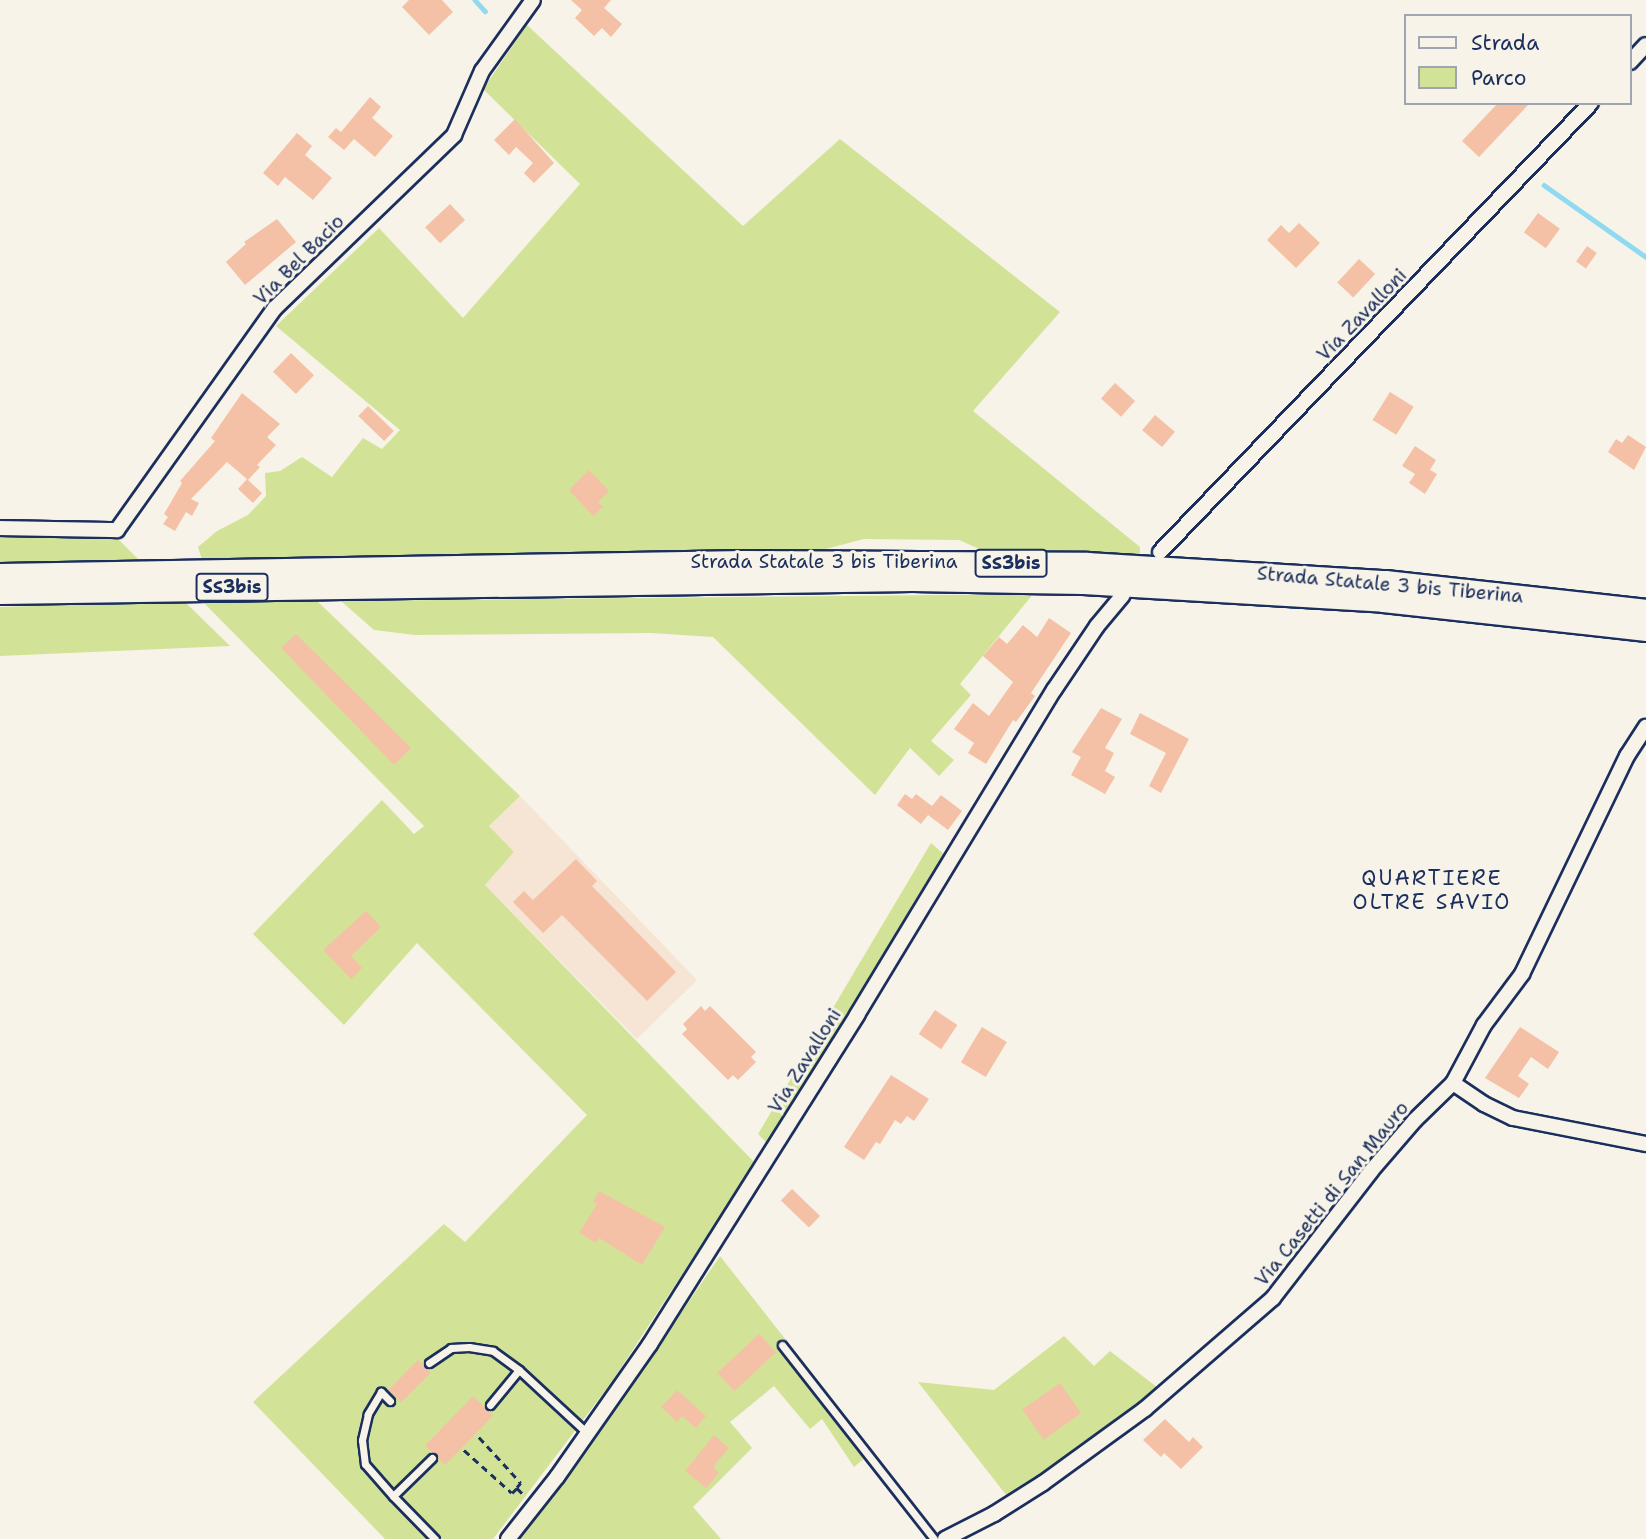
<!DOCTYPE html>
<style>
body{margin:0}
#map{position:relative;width:1646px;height:1539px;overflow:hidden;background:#f7f3e8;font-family:"Shantell Sans",sans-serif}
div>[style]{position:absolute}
.built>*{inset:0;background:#f6e4d4}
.green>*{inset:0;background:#d2e397}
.stream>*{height:4.5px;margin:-2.25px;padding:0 2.25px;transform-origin:2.25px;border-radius:2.25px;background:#90daf1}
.building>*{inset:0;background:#f5c1a6;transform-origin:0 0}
.path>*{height:2.5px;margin-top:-1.25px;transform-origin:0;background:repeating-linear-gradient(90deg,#1b2f5e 0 7px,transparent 0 12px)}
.roads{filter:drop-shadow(2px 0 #1b2f5e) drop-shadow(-2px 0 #1b2f5e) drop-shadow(0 2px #1b2f5e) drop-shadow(0 -2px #1b2f5e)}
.service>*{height:7px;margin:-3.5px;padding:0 3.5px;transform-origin:3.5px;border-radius:3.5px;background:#f7f3e8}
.minor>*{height:14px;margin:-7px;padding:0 7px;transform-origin:7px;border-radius:7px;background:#f7f3e8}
.trunk>*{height:23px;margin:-11.5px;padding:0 11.5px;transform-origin:11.5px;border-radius:11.5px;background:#f7f3e8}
span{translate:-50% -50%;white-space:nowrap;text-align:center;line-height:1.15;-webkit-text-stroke:6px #f7f3e8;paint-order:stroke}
.shield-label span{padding:2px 5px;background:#f7f3e8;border:2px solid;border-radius:5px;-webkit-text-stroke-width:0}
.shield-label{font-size:18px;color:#1b2f5e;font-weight:700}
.street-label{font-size:19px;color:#1b2f5e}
.neighbourhood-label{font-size:21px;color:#1b2f5e;letter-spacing:2px}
.legend{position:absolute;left:1404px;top:14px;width:228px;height:91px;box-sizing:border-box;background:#f7f3e8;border:2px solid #9fa5b1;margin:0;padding:9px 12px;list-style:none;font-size:21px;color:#1b2f5e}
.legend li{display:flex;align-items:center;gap:14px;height:35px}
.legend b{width:35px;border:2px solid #9fa5b1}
</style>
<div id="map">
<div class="built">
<div style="clip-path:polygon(520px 796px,697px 980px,637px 1039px,485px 885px,514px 852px,489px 826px)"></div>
</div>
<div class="green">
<div style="clip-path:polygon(527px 25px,743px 226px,840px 139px,1060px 312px,973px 411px,1140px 547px,1140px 557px,984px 551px,959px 540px,864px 539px,814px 552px,202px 560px,198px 547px,217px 531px,248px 515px,266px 496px,265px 473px,280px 471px,302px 457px,332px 477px,363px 438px,382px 449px,400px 430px,276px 326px,379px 228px,463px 318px,580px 184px,483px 89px)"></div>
<div style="clip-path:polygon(0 535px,115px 536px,138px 559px,0 564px)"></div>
<div style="clip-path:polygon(1033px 594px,960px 684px,971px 695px,931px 741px,954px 760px,939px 776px,910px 748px,875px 795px,713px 637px,651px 633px,415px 635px,374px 630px,341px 601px)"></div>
<div style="clip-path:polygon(316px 600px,520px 796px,489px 826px,514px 852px,485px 885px,755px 1163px,611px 1383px,493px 1539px,385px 1539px,253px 1402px,444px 1224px,465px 1242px,587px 1115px,417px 943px,344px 1025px,253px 934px,382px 800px,414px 834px,424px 826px,203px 602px)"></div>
<div style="clip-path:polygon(185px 602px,230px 646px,0 656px,0 607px)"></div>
<div style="clip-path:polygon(931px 843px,945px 855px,768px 1144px,758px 1134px)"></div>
<div style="clip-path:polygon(720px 1256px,873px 1451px,854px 1467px,822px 1419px,810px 1429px,774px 1386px,730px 1422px,752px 1448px,693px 1507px,721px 1539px,517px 1539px,611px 1415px)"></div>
<div style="clip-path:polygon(1064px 1336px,1094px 1366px,1110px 1351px,1162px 1391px,1010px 1500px,918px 1382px,994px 1390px)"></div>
</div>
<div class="stream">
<div style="left:475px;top:0;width:15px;rotate:48deg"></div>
<div style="left:1544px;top:185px;width:125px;rotate:35.2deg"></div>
</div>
<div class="building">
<div style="clip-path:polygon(409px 0,442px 0,453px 12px,429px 35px,402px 7px)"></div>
<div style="clip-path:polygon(571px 0,611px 0,604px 8px,622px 24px,611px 37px,602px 28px,594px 36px,575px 18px,582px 10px)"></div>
<div style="clip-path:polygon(370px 97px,381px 107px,372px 118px,393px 136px,375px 157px,354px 139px,344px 150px,328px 137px,336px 128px,341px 132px)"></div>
<div style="clip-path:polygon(1498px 103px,1530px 103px,1479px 157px,1462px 141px)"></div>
<div style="clip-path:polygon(515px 119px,554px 163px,534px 183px,524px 173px,533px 163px,516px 147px,509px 155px,494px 140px)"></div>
<div style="clip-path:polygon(297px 133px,312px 146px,305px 155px,332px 178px,313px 200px,285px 177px,278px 186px,263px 173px)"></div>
<div style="left:450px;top:204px;width:22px;height:34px;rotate:47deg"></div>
<div style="left:1538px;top:213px;width:27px;height:24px;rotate:36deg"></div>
<div style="clip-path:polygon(277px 219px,296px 242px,245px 285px,226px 262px,246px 244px,244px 242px)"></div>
<div style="clip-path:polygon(1299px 223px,1320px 243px,1296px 268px,1267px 240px,1281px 225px,1289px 233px)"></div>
<div style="left:1587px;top:246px;width:12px;height:19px;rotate:35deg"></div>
<div style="left:1359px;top:259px;width:22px;height:32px;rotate:43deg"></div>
<div style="left:291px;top:353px;width:32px;height:26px;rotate:44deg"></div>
<div style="left:1115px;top:383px;width:27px;height:21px;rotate:42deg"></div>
<div style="left:1390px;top:392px;width:28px;height:33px;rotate:32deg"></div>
<div style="clip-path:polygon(242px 393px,280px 424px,267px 437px,276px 445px,257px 465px,260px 467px,248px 480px,262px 493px,253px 503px,238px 489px,247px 479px,227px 462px,191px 499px,199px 503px,192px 516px,186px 512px,175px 531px,163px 524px,168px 517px,164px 514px,182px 483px,180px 481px,215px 441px,211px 438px)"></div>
<div style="left:368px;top:406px;width:36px;height:14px;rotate:44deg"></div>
<div style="left:1155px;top:415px;width:26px;height:20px;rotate:40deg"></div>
<div style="clip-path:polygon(1628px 435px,1646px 447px,1634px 470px,1608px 452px,1616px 439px,1622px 443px)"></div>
<div style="clip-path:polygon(1415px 446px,1436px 460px,1430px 470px,1437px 474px,1425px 494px,1409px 483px,1415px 474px,1402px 466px)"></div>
<div style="clip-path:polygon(589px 470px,609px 491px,598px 502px,603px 507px,593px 516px,569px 490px)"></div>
<div style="clip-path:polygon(1049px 618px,1071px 633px,1031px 693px,1035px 696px,1016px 722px,1013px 720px,986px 764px,968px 753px,974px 743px,954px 729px,973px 703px,989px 716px,1013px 682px,983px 656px,999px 637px,1007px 644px,1023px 625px,1037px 637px)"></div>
<div style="clip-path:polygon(296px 634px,411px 748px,394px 765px,281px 648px)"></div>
<div style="clip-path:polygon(1101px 708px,1122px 719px,1105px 748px,1114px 753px,1105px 771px,1115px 777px,1105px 794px,1071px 775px,1081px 757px,1072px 752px)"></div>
<div style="clip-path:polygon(1140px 713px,1189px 739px,1161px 793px,1149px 786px,1166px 753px,1130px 734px)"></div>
<div style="clip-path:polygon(905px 794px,912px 799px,916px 794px,932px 806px,941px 795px,962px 811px,948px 830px,928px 815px,921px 824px,897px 805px)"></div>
<div style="clip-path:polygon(576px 859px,597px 881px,592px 886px,676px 972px,647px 1001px,562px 915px,543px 933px,513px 902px,524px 891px,533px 900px)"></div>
<div style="clip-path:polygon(366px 911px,381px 927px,351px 956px,362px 968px,351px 979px,323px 950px)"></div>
<div style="clip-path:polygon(701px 1006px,705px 1011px,710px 1006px,756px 1052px,751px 1057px,756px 1062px,738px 1080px,733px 1075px,728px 1080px,682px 1034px,687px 1029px,683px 1024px)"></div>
<div style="left:935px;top:1010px;width:27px;height:29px;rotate:34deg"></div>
<div style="left:982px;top:1027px;width:29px;height:41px;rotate:31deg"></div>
<div style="clip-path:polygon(1520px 1027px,1559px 1052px,1548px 1069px,1531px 1057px,1518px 1076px,1529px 1084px,1519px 1098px,1485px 1078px)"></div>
<div style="clip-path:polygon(891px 1075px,929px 1099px,914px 1121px,907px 1116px,901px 1124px,895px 1120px,880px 1144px,876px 1142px,864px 1160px,844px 1147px)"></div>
<div style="left:792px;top:1189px;width:39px;height:16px;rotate:44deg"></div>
<div style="clip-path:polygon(599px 1191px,665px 1227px,642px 1265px,599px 1238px,596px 1243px,579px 1233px,597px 1204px,593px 1202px)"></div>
<div style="left:759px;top:1334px;width:25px;height:57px;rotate:47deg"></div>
<div style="left:418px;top:1360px;width:18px;height:42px;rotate:45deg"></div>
<div style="left:1060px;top:1383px;width:37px;height:46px;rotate:55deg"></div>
<div style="clip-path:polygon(677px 1390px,706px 1416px,696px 1428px,682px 1416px,677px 1422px,661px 1407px)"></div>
<div style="left:473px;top:1396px;width:28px;height:69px;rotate:44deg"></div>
<div style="clip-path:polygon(1165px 1419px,1189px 1442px,1193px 1437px,1203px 1447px,1181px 1469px,1164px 1453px,1161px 1457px,1143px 1440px)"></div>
<div style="clip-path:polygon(714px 1435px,729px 1448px,713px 1467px,719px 1473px,706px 1488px,685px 1471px)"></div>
</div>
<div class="path">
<div style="left:479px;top:1437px;width:62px;rotate:47.6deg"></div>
<div style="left:521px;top:1483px;width:6px;rotate:129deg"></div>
<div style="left:517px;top:1488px;width:11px;rotate:45deg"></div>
<div style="left:464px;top:1450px;width:64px;rotate:41.9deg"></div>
<div style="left:512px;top:1493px;width:7px;rotate:-45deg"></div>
</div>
<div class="roads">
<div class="service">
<div style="left:782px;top:1345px;width:246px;rotate:51.9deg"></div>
<div style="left:429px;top:1363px;width:27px;rotate:-34deg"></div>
<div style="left:451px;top:1348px;width:18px;rotate:-3deg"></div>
<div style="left:469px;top:1347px;width:24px;rotate:9deg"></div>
<div style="left:493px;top:1351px;width:32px;rotate:36deg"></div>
<div style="left:390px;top:1401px;width:13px;rotate:-135deg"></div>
<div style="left:381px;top:1392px;width:26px;rotate:121deg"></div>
<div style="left:368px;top:1414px;width:27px;rotate:103deg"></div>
<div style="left:362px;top:1440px;width:24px;rotate:83deg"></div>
<div style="left:365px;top:1464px;width:43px;rotate:48.8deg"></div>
<div style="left:490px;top:1405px;width:45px;rotate:-50.4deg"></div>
<div style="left:519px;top:1370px;width:93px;rotate:42.8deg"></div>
<div style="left:432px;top:1458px;width:54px;rotate:135.7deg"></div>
<div style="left:393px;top:1496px;width:60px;rotate:45.7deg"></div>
</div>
<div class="minor">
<div style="left:1630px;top:62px;width:23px;rotate:-47deg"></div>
<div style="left:0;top:528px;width:117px;rotate:1deg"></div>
<div style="left:117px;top:530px;width:272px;rotate:-54.6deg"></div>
<div style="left:275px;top:308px;width:249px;rotate:-44deg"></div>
<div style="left:454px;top:135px;width:70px;rotate:-66.4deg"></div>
<div style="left:482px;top:71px;width:87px;rotate:-54.3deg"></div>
<div style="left:1160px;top:552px;width:622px;rotate:-46.17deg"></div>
<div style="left:1453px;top:1083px;width:37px;rotate:34deg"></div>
<div style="left:1484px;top:1104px;width:32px;rotate:26deg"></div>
<div style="left:1513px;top:1118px;width:136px;rotate:11.1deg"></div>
<div style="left:508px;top:1539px;width:79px;rotate:-51.7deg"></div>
<div style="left:557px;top:1477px;width:162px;rotate:-55deg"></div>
<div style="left:650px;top:1344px;width:389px;rotate:-57.8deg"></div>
<div style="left:857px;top:1015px;width:380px;rotate:-58.8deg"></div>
<div style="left:1054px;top:690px;width:77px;rotate:-56.1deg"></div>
<div style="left:1097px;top:626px;width:40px;rotate:-50deg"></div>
<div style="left:945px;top:1539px;width:55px;rotate:-27deg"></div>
<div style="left:994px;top:1514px;width:58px;rotate:-32.3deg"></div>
<div style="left:1043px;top:1483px;width:126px;rotate:-36deg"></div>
<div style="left:1145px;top:1409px;width:169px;rotate:-40.9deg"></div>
<div style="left:1273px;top:1298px;width:160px;rotate:-52.3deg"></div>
<div style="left:1371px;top:1171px;width:67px;rotate:-49.2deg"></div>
<div style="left:1415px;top:1120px;width:53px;rotate:-44.2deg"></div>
<div style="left:1453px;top:1083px;width:66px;rotate:-61.9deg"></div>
<div style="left:1484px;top:1025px;width:64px;rotate:-53.3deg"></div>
<div style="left:1522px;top:974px;width:242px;rotate:-64.3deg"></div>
<div style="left:1627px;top:756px;width:35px;rotate:-57deg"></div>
</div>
<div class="trunk">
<div style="left:0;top:575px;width:743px;rotate:-1deg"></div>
<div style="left:743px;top:562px;width:344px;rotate:0.3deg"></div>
<div style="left:1087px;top:564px;width:299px;rotate:3.5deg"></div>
<div style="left:1385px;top:582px;width:263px;rotate:6.3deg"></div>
<div style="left:0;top:592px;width:912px;rotate:-0.82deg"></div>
<div style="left:912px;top:579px;width:171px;rotate:1deg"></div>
<div style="left:1083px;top:582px;width:301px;rotate:3.4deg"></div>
<div style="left:1383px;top:600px;width:265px;rotate:6.3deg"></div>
</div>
</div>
<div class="shield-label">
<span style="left:1011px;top:563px">SS3bis</span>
<span style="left:232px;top:587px">SS3bis</span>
</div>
<div class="street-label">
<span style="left:299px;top:260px;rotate:-45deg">Via Bel Bacio</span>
<span style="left:1362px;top:315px;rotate:-46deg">Via Zavalloni</span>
<span style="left:824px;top:562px">Strada Statale 3 bis Tiberina</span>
<span style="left:1390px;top:585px;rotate:5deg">Strada Statale 3 bis Tiberina</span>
<span style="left:805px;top:1061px;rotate:-58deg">Via Zavalloni</span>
<span style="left:1332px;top:1194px;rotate:-51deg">Via Casetti di San Mauro</span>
</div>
<div class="neighbourhood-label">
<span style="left:1432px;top:890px">QUARTIERE<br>OLTRE SAVIO</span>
</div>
<ul class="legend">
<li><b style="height:9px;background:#f7f3e8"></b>Strada</li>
<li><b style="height:19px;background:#d2e397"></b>Parco</li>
</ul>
</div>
